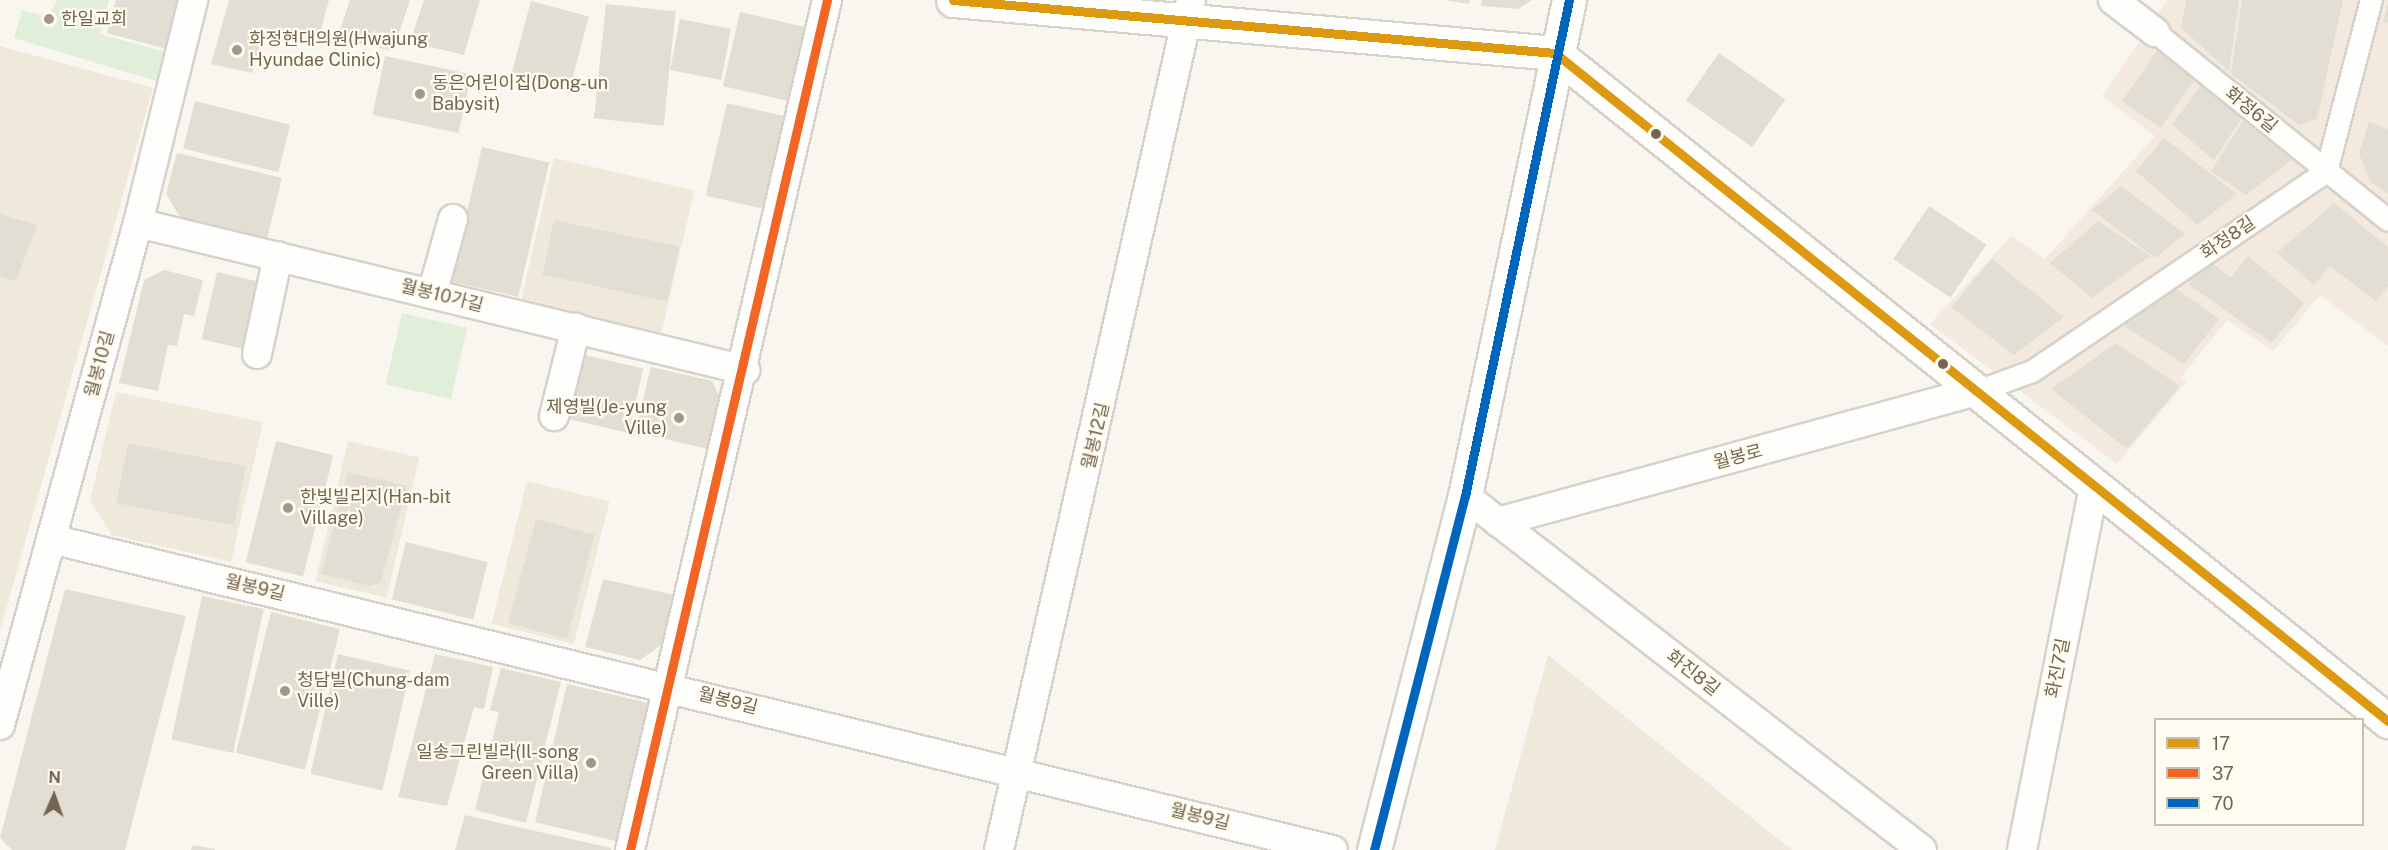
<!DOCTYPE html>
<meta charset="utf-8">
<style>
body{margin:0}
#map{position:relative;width:2388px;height:850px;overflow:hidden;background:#f8f6ee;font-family:"Public Sans","Noto Sans KR",sans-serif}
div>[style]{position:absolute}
.residential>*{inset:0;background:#efe9db;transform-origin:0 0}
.commercial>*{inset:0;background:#f3e9de}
.green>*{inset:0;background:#e1efda;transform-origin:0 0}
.building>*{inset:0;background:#e3ded4;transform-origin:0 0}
.roads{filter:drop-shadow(2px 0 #d6d2cb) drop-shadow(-2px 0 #d6d2cb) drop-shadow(0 2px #d6d2cb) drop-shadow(0 -2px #d6d2cb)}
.pedestrian>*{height:21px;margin:-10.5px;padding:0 10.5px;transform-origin:10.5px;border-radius:10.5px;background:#fefefc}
.minor>*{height:28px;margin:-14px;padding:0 14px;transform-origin:14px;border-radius:14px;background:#fefefc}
.tertiary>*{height:33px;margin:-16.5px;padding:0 16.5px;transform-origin:16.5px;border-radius:16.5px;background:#fefefc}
.bus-1>*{height:9px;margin:-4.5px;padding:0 4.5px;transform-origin:4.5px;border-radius:4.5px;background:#dd9910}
.bus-2>*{height:9px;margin:-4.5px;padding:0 4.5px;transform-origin:4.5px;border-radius:4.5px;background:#f26522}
.bus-3>*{height:9px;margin:-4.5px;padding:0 4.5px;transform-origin:4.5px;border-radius:4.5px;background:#0065bd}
.dots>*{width:16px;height:16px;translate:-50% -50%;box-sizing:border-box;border:3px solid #fefcf1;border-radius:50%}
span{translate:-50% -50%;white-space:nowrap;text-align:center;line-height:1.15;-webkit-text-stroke:4.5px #fefcf1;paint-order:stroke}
.poi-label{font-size:18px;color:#75644e}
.left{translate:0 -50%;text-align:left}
.right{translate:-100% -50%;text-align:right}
.street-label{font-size:18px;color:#75644e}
.legend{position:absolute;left:2154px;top:718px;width:210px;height:108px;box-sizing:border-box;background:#fefcf1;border:2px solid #c7bfb0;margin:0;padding:8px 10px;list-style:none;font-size:18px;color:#75644e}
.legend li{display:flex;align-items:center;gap:12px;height:30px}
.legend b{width:30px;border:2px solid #c7bfb0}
.north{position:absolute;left:24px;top:766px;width:60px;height:60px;-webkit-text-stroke:4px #fefcf1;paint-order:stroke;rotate:2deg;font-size:16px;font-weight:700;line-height:24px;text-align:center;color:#75644e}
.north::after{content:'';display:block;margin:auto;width:21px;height:27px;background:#75644e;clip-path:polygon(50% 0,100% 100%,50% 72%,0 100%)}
</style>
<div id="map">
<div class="residential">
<div style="clip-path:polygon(0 46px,153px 88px,0 631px)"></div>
<div style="left:554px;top:158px;width:144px;height:146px;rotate:13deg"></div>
<div style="clip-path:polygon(116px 392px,263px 422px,231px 562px,112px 535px,90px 501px)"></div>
<div style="left:348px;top:441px;width:73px;height:144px;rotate:13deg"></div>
<div style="left:527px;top:481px;width:85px;height:147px;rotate:14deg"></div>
<div style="clip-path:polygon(1548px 655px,1792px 850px,1495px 850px)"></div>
</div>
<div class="commercial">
<div style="clip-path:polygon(2168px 0,2388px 0,2388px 346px,2320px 295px,2273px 351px,2227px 320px,2181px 377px,2186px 382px,2117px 464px,1930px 324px,2011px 236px,2045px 259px,2155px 136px,2102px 96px)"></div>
</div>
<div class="green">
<div style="clip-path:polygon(57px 0,109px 0,100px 34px,169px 53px,162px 83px,14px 38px,22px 10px,48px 17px)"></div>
<div style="left:402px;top:313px;width:67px;height:73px;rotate:13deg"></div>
</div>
<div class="building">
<div style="clip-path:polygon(116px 0,177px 0,166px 49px,107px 33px)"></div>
<div style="clip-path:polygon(229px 0,329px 0,319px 36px,265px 29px,252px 73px,211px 64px)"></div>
<div style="clip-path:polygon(350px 0,410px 0,393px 51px,337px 39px)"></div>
<div style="clip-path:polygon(424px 0,480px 0,464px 55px,410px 42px)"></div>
<div style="clip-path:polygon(1445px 0,1470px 0,1469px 4px)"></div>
<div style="clip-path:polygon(1482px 0,1532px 0,1518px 9px,1481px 6px)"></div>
<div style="clip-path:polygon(2186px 0,2239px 0,2229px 71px,2181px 28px)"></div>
<div style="clip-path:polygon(2242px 0,2343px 0,2317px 119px,2299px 125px,2231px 74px)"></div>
<div style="left:531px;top:1px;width:60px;height:78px;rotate:15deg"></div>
<div style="left:606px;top:4px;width:70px;height:115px;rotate:6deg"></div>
<div style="clip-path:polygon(2387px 5px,2388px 5px,2388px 23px,2383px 22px)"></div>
<div style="left:740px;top:12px;width:73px;height:76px;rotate:13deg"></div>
<div style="left:680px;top:19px;width:52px;height:52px;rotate:11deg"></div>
<div style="left:2157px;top:51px;width:47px;height:61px;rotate:35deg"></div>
<div style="left:1719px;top:53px;width:81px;height:58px;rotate:35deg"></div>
<div style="left:385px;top:56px;width:88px;height:60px;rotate:12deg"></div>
<div style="clip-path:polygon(2201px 85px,2242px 118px,2214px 160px,2172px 125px)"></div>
<div style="left:195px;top:101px;width:98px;height:49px;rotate:14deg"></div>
<div style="left:727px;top:103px;width:66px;height:95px;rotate:13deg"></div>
<div style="clip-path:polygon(2243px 121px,2292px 160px,2246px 195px,2211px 171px)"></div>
<div style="clip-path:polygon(2369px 122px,2388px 129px,2388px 194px,2371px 182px,2359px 154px)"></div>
<div style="clip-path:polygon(2164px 138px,2237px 194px,2197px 225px,2136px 171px)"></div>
<div style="left:482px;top:147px;width:69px;height:138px;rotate:13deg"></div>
<div style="clip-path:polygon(177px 153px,282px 178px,267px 239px,180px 217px,166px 194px)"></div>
<div style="clip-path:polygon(2121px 186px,2185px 234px,2155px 258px,2092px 210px)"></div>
<div style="clip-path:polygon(2334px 203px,2388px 247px,2388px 286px,2376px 301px,2330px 266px,2314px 285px,2277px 253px)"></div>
<div style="left:1929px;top:206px;width:69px;height:64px;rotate:34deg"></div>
<div style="clip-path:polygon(0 214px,37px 225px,16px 281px,0 276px)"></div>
<div style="left:554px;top:220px;width:128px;height:56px;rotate:12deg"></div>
<div style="clip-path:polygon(2098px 221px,2150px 256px,2092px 298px,2050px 263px)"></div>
<div style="clip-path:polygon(2248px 256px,2304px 303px,2272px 343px,2188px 284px,2211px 263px,2231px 277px)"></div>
<div style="clip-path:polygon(1992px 259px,2064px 317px,2014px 355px,1951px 307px)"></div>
<div style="clip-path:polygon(164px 270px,203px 280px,194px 316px,184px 314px,177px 346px,168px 345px,158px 391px,119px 383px,144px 280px)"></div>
<div style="left:217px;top:272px;width:48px;height:69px;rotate:13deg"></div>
<div style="clip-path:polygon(2175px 288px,2219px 319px,2184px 364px,2124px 326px)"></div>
<div style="clip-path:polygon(2116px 343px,2180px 386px,2127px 449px,2051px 389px)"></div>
<div style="left:580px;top:354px;width:65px;height:66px;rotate:13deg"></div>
<div style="clip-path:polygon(651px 367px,712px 381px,723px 404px,712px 450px,635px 432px)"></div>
<div style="left:276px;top:441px;width:59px;height:125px;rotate:14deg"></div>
<div style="left:128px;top:443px;width:120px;height:61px;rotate:11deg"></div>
<div style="clip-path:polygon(348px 472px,407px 486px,381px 582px,370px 586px,321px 574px)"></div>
<div style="left:536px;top:519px;width:61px;height:108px;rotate:15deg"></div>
<div style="left:406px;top:542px;width:84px;height:59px;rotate:14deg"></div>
<div style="clip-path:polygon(603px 579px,679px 596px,668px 640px,640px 660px,585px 647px)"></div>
<div style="clip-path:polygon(65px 589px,186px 616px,125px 850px,12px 850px,0 838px)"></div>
<div style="left:202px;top:596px;width:63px;height:147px;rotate:12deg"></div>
<div style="left:271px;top:612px;width:71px;height:145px;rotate:14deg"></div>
<div style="left:338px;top:654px;width:74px;height:123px;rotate:13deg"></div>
<div style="clip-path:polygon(435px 654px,493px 667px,484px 709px,474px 707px,447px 806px,398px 797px)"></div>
<div style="clip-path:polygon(501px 668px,561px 682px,526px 823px,475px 810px,499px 712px,490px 710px)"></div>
<div style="left:567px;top:684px;width:84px;height:142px;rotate:13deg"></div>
<div style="clip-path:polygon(465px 815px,611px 848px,611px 850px,455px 850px)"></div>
<div style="clip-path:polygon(193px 845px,215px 849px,215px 850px,191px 850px)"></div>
</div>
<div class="roads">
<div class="pedestrian">
<div style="left:2155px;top:32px;width:299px;rotate:38.9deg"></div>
<div style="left:1977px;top:391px;width:59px;rotate:-20deg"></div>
<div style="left:2032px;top:371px;width:356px;rotate:-34.2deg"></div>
<div style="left:2326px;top:171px;width:177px;rotate:-75.3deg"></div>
</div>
<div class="minor">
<div style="left:2113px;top:0;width:53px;rotate:37.3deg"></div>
<div style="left:138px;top:223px;width:625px;rotate:13.61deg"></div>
<div style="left:432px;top:294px;width:78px;rotate:-74.4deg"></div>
<div style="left:257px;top:354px;width:100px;rotate:-77.9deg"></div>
<div style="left:554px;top:416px;width:91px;rotate:-76deg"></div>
<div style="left:1465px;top:496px;width:578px;rotate:37.76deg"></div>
<div style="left:1498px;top:522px;width:497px;rotate:-15.3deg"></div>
<div style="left:51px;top:539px;width:1319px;rotate:13.64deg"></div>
<div style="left:0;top:725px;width:521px;rotate:-74.63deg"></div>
<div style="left:138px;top:223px;width:230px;rotate:-76.1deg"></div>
<div style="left:630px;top:850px;width:873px;rotate:-76.95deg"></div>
<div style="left:999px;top:850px;width:871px;rotate:-77.27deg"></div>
<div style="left:2022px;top:850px;width:372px;rotate:-78.8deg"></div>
</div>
<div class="tertiary">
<div style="left:953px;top:0;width:604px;rotate:5.03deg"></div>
<div style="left:1555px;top:53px;width:1068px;rotate:38.73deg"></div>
<div style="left:1374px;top:850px;width:366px;rotate:-75.6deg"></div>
<div style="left:1465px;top:496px;width:507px;rotate:-78.16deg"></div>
</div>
</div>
<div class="bus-1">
<div style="left:953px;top:0;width:604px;rotate:5.03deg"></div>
<div style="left:1555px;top:53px;width:1068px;rotate:38.73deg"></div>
</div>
<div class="bus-2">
<div style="left:630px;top:850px;width:873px;rotate:-76.95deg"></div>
</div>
<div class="bus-3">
<div style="left:1374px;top:850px;width:366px;rotate:-75.6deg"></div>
<div style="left:1465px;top:496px;width:507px;rotate:-78.16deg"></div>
</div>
<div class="dots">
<div style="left:49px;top:19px;background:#a39786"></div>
<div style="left:237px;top:50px;background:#a39786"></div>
<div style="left:420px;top:94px;background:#a39786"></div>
<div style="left:1656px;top:134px;background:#75644e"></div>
<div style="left:1943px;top:364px;background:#75644e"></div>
<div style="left:679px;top:418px;background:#a39786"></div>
<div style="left:288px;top:508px;background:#a39786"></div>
<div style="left:285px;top:691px;background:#a39786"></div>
<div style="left:591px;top:763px;background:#a39786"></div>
</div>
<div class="poi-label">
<span class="left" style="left:61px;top:19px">한일교회</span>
<span class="left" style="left:249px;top:50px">화정현대의원(Hwajung<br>Hyundae Clinic)</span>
<span class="left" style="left:432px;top:94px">동은어린이집(Dong-un<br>Babysit)</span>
<span class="right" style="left:667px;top:418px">제영빌(Je-yung<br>Ville)</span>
<span class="left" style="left:300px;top:508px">한빛빌리지(Han-bit<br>Village)</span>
<span class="left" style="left:297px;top:691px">청담빌(Chung-dam<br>Ville)</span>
<span class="right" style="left:579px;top:763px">일송그린빌라(Il-song<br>Green Villa)</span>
</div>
<div class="street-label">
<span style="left:2251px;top:110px;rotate:39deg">화정6길</span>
<span style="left:2228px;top:238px;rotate:-34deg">화정8길</span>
<span style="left:442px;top:296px;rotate:14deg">월봉10가길</span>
<span style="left:100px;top:364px;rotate:-75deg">월봉10길</span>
<span style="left:1096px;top:436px;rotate:-77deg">월봉12길</span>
<span style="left:1738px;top:457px;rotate:-15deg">월봉로</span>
<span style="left:255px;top:588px;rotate:13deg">월봉9길</span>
<span style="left:2058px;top:668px;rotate:-79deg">화진7길</span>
<span style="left:1693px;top:673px;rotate:38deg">화진8길</span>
<span style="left:728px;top:701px;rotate:14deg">월봉9길</span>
<span style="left:1200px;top:817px;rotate:14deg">월봉9길</span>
</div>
<ul class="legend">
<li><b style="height:8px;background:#dd9910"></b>17</li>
<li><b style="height:8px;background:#f26522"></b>37</li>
<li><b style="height:8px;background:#0065bd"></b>70</li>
</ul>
<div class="north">N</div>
</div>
